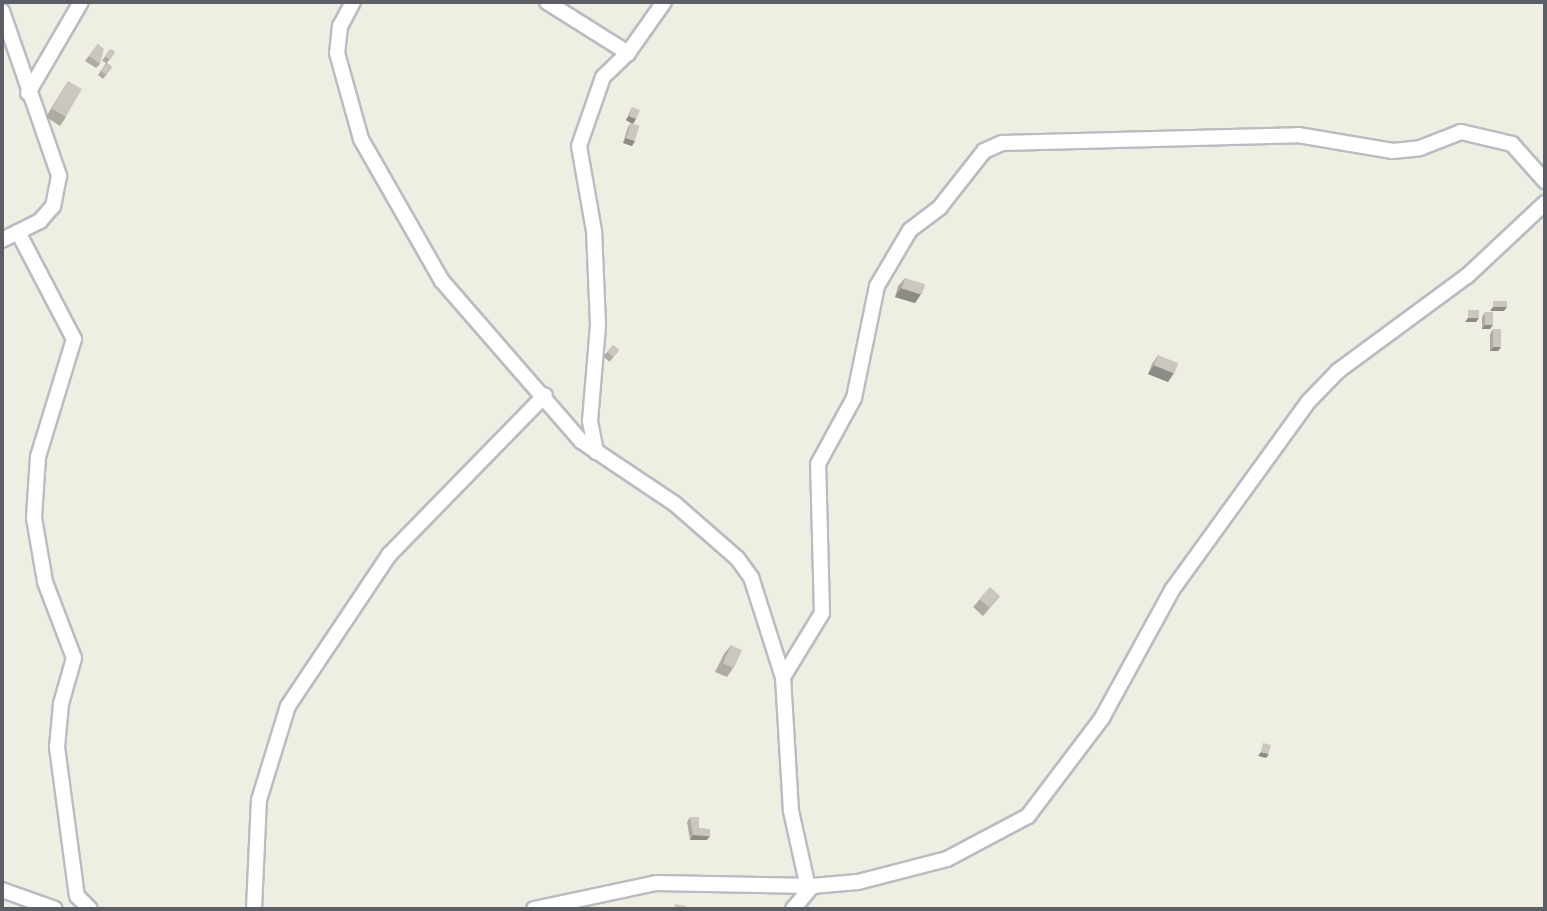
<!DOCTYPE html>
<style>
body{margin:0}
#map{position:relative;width:1547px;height:911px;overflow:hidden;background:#efeee2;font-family:"Exo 2",sans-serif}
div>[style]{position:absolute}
.roads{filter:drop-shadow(2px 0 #babcc3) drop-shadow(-2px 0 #babcc3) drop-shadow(0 2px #babcc3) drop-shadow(0 -2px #babcc3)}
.minor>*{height:14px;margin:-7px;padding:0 7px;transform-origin:7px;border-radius:7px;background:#fff}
.wall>*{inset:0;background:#aeaba4;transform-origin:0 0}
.shaded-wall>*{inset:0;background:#8d8b86}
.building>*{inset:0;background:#cac7bf;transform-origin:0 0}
span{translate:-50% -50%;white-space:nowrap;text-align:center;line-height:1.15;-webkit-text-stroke:6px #fff;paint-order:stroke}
.frame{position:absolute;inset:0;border:4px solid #5b5e65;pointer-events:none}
</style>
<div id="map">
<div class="roads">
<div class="minor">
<div style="left:353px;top:2px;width:27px;rotate:118deg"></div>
<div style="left:340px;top:26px;width:27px;rotate:96deg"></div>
<div style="left:337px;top:53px;width:89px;rotate:74.4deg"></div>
<div style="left:361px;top:139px;width:163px;rotate:60.3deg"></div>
<div style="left:442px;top:281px;width:212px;rotate:49deg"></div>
<div style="left:581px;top:441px;width:113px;rotate:33.8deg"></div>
<div style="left:675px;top:504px;width:82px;rotate:41.1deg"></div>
<div style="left:737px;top:558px;width:24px;rotate:54deg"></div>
<div style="left:751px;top:577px;width:105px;rotate:72.3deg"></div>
<div style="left:783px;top:677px;width:134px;rotate:86.6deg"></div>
<div style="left:791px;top:811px;width:74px;rotate:77.5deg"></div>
<div style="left:547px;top:2px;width:96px;rotate:32.2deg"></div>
<div style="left:2px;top:11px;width:175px;rotate:70.9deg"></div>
<div style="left:59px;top:176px;width:31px;rotate:101deg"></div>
<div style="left:53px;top:206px;width:20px;rotate:131deg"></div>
<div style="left:40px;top:221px;width:42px;rotate:153.4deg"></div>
<div style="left:28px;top:93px;width:105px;rotate:-59.8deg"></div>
<div style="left:18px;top:232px;width:121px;rotate:62.4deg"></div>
<div style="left:74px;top:339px;width:123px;rotate:107deg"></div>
<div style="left:38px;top:457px;width:61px;rotate:93.8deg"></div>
<div style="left:34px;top:518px;width:65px;rotate:80.2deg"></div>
<div style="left:45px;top:582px;width:81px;rotate:69.1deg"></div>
<div style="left:74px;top:658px;width:48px;rotate:105.8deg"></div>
<div style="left:61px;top:704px;width:43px;rotate:95.3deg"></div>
<div style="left:57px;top:747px;width:150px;rotate:82.4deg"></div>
<div style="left:77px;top:896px;width:18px;rotate:45deg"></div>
<div style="left:596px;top:452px;width:32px;rotate:-101deg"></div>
<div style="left:590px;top:421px;width:96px;rotate:-85.2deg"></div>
<div style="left:598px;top:325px;width:94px;rotate:-92.4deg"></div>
<div style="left:594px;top:231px;width:86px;rotate:-100deg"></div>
<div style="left:579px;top:146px;width:73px;rotate:-70.8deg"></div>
<div style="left:603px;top:77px;width:35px;rotate:-44deg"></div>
<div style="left:628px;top:53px;width:62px;rotate:-54.8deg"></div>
<div style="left:783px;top:677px;width:75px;rotate:-58.6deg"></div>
<div style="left:822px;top:613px;width:149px;rotate:-91.5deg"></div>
<div style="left:818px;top:464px;width:75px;rotate:-61.4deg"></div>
<div style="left:854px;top:398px;width:114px;rotate:-78.4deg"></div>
<div style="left:877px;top:286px;width:65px;rotate:-59.5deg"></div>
<div style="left:910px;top:230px;width:38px;rotate:-37deg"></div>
<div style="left:940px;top:207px;width:71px;rotate:-51.8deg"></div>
<div style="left:984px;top:151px;width:20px;rotate:-24deg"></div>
<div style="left:1002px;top:143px;width:296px;rotate:-1.5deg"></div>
<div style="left:1298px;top:135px;width:96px;rotate:9.6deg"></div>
<div style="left:1393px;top:151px;width:27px;rotate:-6deg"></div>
<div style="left:1420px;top:148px;width:44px;rotate:-21.3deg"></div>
<div style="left:1461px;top:132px;width:52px;rotate:13.2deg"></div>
<div style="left:1512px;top:144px;width:50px;rotate:48.3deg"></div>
<div style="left:2px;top:890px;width:56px;rotate:19.7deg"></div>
<div style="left:254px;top:909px;width:109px;rotate:-87.4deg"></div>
<div style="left:259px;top:800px;width:98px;rotate:-72.9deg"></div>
<div style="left:288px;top:706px;width:182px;rotate:-56.2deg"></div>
<div style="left:389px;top:555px;width:223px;rotate:-45.7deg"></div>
<div style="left:534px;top:909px;width:125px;rotate:-12deg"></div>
<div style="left:656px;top:883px;width:156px;rotate:1.1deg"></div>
<div style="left:793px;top:909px;width:30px;rotate:-50deg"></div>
<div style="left:812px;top:886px;width:46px;rotate:-5deg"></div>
<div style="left:858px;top:882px;width:92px;rotate:-14.5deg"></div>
<div style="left:947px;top:859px;width:92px;rotate:-28deg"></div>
<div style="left:1028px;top:816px;width:123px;rotate:-52.9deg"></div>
<div style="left:1102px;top:718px;width:146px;rotate:-61.3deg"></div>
<div style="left:1172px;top:590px;width:233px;rotate:-54.1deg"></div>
<div style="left:1309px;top:401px;width:42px;rotate:-46deg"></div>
<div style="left:1338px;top:371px;width:160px;rotate:-36.4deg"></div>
<div style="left:1467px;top:276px;width:107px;rotate:-43.1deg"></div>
</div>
</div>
<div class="wall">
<div style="clip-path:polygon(98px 44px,100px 64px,96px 68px,85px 61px)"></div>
<div style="clip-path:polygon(110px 49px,115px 52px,107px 63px,112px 67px,103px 79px,98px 75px,106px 63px,102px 61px)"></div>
<div style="clip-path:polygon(68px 81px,66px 117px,60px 126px,46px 117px)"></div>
<div style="clip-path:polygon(632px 107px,636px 119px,633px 123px,632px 146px,623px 143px,628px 127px,631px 123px,626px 120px)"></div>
<div style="clip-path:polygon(905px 278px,921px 294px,915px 303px,895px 297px,898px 286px)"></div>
<div style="clip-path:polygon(1485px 312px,1490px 329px,1482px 329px,1482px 317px)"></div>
<div style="clip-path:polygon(1493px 329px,1501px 347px,1498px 351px,1490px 351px,1490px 334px)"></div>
<div style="left:613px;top:345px;width:8px;height:15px;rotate:40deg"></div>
<div style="clip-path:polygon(1158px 355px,1168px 382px,1148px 374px,1152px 364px)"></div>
<div style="clip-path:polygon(1000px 596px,983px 616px,973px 607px,980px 599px)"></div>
<div style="clip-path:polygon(731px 645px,733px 668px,727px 677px,715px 672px,724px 654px)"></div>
<div style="clip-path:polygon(690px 817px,699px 828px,707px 840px,690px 840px,687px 822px)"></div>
</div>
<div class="shaded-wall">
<div style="clip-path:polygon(629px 116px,636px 119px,633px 124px,626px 120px)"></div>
<div style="clip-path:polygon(626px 138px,635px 141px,632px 146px,623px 143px)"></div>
<div style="clip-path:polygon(901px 288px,921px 294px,915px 303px,895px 297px)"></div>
<div style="clip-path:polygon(1493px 307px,1507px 307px,1504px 311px,1490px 311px)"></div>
<div style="clip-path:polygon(1468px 318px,1479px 318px,1476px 322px,1465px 322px)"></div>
<div style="clip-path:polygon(1485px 325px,1493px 325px,1490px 329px,1482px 329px)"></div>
<div style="clip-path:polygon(1494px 347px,1501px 347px,1498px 351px,1490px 351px)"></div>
<div style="clip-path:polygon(1154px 365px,1174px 373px,1168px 382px,1148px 374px)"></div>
<div style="clip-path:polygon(1261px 752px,1269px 754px,1266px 758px,1258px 756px)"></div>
<div style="clip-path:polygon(693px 835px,710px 836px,707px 840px,690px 840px)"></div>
</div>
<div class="building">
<div style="clip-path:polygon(98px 44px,104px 49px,100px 64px,89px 56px)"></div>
<div style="left:110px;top:49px;width:6px;height:9px;rotate:31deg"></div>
<div style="left:107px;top:63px;width:6px;height:10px;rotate:39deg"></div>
<div style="left:68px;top:81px;width:16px;height:32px;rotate:30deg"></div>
<div style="clip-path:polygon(632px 107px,640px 110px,636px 119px,629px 116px)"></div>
<div style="left:631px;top:123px;width:9px;height:16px;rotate:18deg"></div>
<div style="left:905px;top:278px;width:21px;height:11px;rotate:17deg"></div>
<div style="left:1493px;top:301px;width:14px;height:6px"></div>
<div style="left:1468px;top:310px;width:11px;height:8px"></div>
<div style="left:1485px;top:312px;width:8px;height:13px"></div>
<div style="left:1493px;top:329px;width:8px;height:18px"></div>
<div style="left:613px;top:345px;width:8px;height:9px;rotate:40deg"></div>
<div style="left:1158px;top:355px;width:22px;height:11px;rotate:22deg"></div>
<div style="left:990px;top:587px;width:13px;height:16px;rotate:42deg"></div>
<div style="left:731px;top:645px;width:12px;height:20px;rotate:24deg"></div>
<div style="left:1263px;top:743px;width:8px;height:9px;rotate:14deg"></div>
<div style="clip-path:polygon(690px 817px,699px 817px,699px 828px,710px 829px,710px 836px,693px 835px)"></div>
<div style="clip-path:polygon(675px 904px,686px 906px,686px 909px,674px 909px)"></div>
</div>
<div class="frame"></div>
</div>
